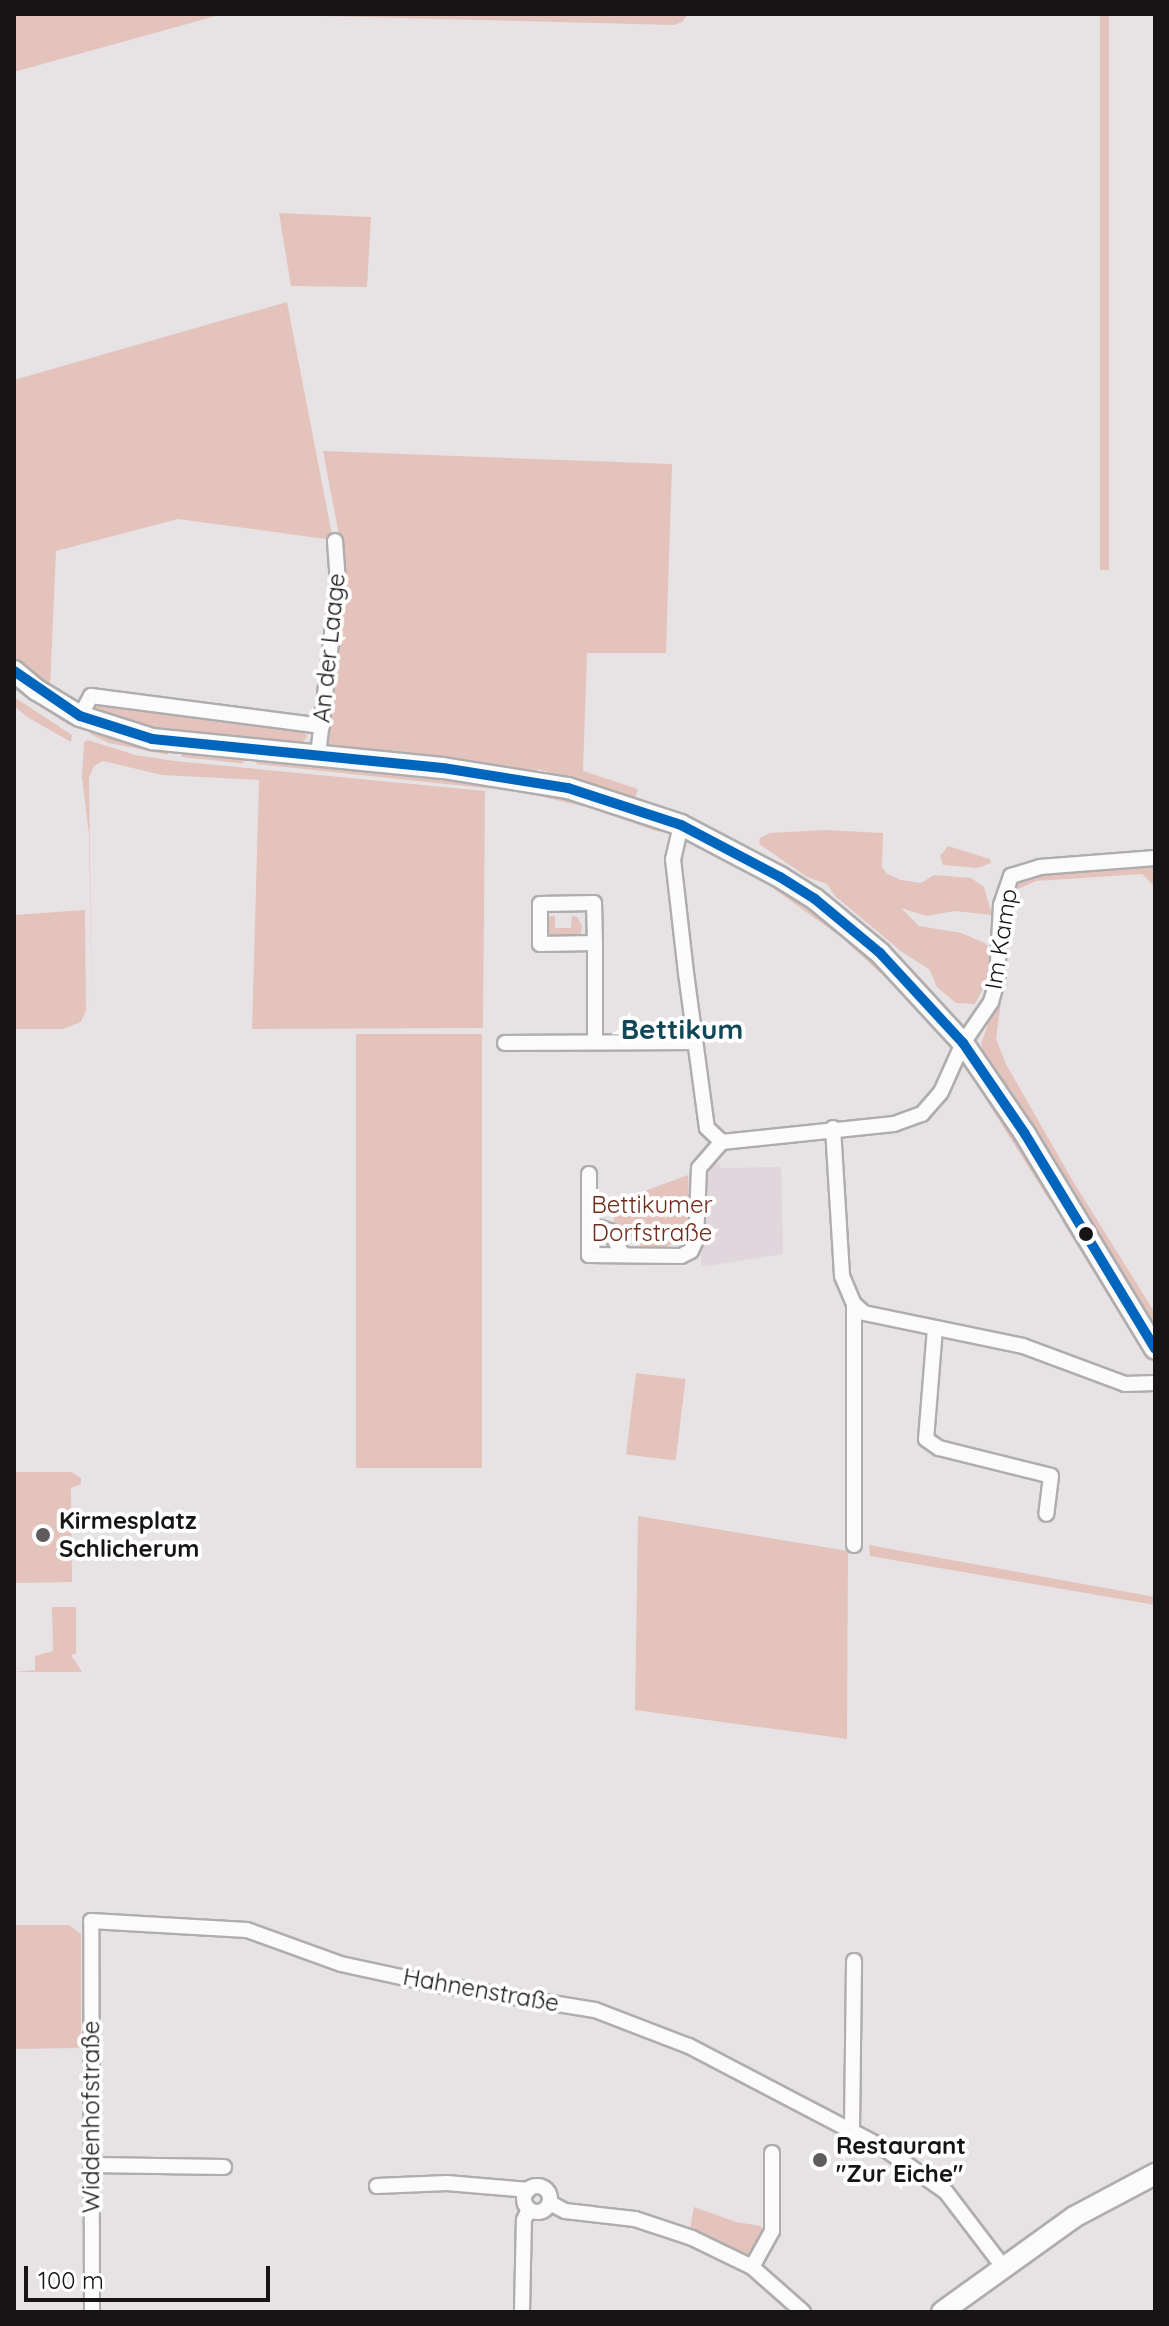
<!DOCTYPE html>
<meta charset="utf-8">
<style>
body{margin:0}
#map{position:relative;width:1169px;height:2326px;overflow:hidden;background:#e7e3e5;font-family:Quicksand,sans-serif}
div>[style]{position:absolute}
.built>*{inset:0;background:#e0d6dc}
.green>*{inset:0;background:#e4c3bc;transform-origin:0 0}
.roads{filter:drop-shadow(2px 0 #afadae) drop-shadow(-2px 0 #afadae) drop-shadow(0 2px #afadae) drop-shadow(0 -2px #afadae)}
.street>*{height:14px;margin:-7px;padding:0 7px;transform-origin:7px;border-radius:7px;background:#fbfbfb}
.street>.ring{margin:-7px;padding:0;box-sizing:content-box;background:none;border:14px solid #fbfbfb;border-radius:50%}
.secondary>*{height:20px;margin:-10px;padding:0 10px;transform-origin:10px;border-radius:10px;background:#fbfbfb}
.bus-1>*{height:10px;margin:-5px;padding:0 5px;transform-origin:5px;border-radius:5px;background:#0065bd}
.dots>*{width:22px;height:22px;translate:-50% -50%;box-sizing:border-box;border:4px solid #fff;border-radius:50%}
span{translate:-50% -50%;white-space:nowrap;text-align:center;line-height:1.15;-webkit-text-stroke:8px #fff;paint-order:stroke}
.street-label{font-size:24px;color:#171415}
.park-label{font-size:24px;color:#712b1b}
.poi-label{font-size:24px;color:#171415;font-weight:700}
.left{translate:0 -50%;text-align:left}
.quarter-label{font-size:28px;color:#124757;font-weight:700}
.frame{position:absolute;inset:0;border:16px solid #171415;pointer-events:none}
.scale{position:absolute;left:24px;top:2266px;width:246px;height:36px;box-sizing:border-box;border:4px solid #171415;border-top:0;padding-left:10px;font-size:24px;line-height:28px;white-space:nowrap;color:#171415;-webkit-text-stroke:6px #fff;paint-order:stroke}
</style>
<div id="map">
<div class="built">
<div style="clip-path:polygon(719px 1162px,720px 1168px,781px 1167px,783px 1254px,701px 1267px,704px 1170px)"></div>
</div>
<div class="green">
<div style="clip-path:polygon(14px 14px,223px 14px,14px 72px)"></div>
<div style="clip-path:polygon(242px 14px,688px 14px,682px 22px,674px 25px)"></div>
<div style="left:1100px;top:14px;width:9px;height:556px"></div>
<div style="clip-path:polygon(279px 213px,371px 217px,367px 287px,291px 286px)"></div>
<div style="clip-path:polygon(287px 302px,333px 540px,178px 519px,56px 551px,50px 688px,14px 659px,14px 380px)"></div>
<div style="clip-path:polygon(323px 451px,672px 464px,666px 653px,587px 653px,583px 771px,638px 789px,635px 798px,538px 769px,537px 772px,472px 762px,333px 748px,327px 743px,346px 572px)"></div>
<div style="clip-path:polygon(14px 682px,67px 719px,70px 726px,14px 689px)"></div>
<div style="clip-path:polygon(14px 697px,72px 735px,71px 742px,27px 717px,14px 706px)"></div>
<div style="clip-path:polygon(98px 703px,303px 729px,307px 737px,300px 746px,141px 728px,90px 711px)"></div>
<div style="clip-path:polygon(92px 731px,169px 751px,168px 755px,109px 743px,90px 734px)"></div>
<div style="clip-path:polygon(88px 740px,135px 755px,175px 761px,485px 791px,483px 1028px,252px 1029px,259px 780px,162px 775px,103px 761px,94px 766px,89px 777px,92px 1022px,89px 834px,82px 777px,84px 742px)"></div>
<div style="left:182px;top:752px;width:62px;height:5px;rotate:6deg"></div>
<div style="clip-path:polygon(258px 759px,422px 774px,550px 792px,659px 826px,659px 832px,590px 808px,522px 792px,256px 764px)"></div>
<div style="clip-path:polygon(825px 830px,883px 833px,882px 867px,887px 874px,901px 880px,921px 883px,934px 875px,971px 878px,984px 887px,992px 915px,955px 911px,926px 916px,901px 908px,919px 926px,961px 933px,985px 943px,993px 954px,991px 973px,975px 1004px,956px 1003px,937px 987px,929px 969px,902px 952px,835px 896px,827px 884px,807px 877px,759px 844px,760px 838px,770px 833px)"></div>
<div style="clip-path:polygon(704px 846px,776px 884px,828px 920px,877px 962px,941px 1037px,901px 992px,841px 937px,767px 884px,697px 847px)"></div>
<div style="clip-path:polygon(948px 846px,990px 859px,991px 863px,978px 868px,943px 865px,940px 856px)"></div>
<div style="clip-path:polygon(1155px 864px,1155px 887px,1142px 874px,1036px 881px,1016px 890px,996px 1039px,1006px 1064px,1071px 1178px,1155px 1313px,1155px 1333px,1096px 1236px,1098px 1232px,1092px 1222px,1088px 1223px,985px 1057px,981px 1044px,997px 998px,1010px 885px,1028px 873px)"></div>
<div style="clip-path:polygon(85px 910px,86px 1010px,81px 1022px,63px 1029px,14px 1029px,14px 915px)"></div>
<div style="clip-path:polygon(551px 916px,555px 916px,555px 928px,571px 928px,572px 916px,577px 917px,582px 926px,581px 933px,576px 937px,551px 936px,547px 932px,547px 918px)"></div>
<div style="left:356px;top:1034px;width:126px;height:434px"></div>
<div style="clip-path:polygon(970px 1074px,978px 1076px,1053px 1197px,1049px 1200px)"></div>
<div style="clip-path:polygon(688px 1175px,690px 1221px,687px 1232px,676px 1242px,659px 1250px,646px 1250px,614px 1223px,615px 1202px)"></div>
<div style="clip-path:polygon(1066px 1219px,1147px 1353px,1148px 1361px,1062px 1221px)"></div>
<div style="left:636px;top:1373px;width:50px;height:82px;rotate:7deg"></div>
<div style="clip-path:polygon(14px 1472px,71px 1472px,81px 1478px,81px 1484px,71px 1488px,72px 1582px,14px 1583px)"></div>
<div style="clip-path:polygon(638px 1516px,848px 1551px,847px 1739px,635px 1710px)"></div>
<div style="clip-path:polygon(869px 1545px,1155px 1597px,1155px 1605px,870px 1556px)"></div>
<div style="clip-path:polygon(52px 1607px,76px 1607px,76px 1654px,71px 1655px,82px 1672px,14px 1672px,35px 1670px,35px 1656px,53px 1651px)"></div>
<div style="clip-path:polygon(14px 1925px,69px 1925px,81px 1934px,81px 2048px,14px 2049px)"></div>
<div style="clip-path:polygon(694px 2207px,736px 2222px,761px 2226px,765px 2235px,749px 2261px,689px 2234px)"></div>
</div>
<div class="roads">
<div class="street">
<div style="left:80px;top:716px;width:23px;rotate:-61deg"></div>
<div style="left:91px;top:696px;width:233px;rotate:7.4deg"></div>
<div style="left:318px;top:755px;width:173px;rotate:-83.4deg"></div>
<div style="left:338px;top:583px;width:42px;rotate:-94.1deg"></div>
<div style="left:681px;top:825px;width:35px;rotate:103deg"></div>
<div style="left:673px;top:859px;width:115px;rotate:83.5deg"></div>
<div style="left:686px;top:973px;width:156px;rotate:82.3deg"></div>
<div style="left:707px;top:1128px;width:21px;rotate:43deg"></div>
<div style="left:722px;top:1142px;width:173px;rotate:-6deg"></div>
<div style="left:894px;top:1124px;width:30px;rotate:-20deg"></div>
<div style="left:922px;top:1114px;width:29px;rotate:-49deg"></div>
<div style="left:941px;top:1092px;width:54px;rotate:-65.8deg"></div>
<div style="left:963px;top:1043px;width:50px;rotate:-55.7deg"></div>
<div style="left:991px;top:1002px;width:22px;rotate:-74deg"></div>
<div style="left:997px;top:981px;width:76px;rotate:-87deg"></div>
<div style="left:1001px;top:905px;width:31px;rotate:-71deg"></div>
<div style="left:1011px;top:876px;width:30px;rotate:-17deg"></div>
<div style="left:1040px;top:867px;width:115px;rotate:-4.5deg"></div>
<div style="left:595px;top:943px;width:40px;rotate:-91.4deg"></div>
<div style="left:594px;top:903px;width:54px;rotate:178.9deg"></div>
<div style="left:540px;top:904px;width:40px;rotate:90deg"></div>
<div style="left:540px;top:944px;width:55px;rotate:-1deg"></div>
<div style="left:595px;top:943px;width:99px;rotate:90deg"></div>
<div style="left:505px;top:1043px;width:190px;rotate:-0.3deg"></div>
<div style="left:833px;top:1128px;width:148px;rotate:86.5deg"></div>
<div style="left:842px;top:1276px;width:30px;rotate:67deg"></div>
<div style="left:854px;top:1304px;width:13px;rotate:42deg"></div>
<div style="left:864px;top:1313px;width:162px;rotate:11.7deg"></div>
<div style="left:1023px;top:1346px;width:109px;rotate:20.4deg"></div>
<div style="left:1125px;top:1384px;width:30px;rotate:-2deg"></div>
<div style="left:589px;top:1174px;width:81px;rotate:90deg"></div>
<div style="left:589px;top:1255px;width:92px;rotate:0.6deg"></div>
<div style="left:681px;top:1256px;width:11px;rotate:-27deg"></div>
<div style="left:691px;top:1251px;width:12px;rotate:-66deg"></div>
<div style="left:696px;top:1240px;width:72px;rotate:-87.6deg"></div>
<div style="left:699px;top:1168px;width:35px;rotate:-49deg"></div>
<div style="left:589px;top:1232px;width:12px;rotate:-20deg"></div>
<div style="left:600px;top:1228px;width:10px;rotate:17deg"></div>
<div style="left:610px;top:1231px;width:27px;rotate:62deg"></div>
<div style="left:854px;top:1304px;width:241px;rotate:90deg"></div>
<div style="left:935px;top:1328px;width:111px;rotate:94.6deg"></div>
<div style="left:926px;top:1439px;width:16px;rotate:35deg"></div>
<div style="left:939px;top:1448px;width:115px;rotate:14deg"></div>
<div style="left:1051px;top:1476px;width:38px;rotate:97deg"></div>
<div style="left:852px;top:2129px;width:168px;rotate:-89.3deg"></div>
<div style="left:91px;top:2165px;width:133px;rotate:0.9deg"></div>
<div style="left:377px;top:2186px;width:70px;rotate:-2.5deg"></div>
<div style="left:447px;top:2183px;width:82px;rotate:4.9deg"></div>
<div class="ring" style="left:524px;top:2186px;width:12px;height:12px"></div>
<div style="left:550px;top:2203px;width:17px;rotate:28deg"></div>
<div style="left:565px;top:2211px;width:70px;rotate:6.5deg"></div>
<div style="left:635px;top:2219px;width:60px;rotate:18.4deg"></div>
<div style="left:692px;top:2238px;width:67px;rotate:25.8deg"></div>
<div style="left:752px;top:2267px;width:68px;rotate:41.4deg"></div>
<div style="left:752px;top:2267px;width:41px;rotate:-60.9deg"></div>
<div style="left:772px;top:2231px;width:78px;rotate:-90deg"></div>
<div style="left:92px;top:2312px;width:391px;rotate:-90.1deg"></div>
<div style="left:91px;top:1921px;width:156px;rotate:3.3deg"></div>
<div style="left:247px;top:1930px;width:100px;rotate:19.9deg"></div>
<div style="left:341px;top:1964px;width:89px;rotate:12.3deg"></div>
<div style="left:428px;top:1983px;width:169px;rotate:9.2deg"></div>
<div style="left:595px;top:2010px;width:101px;rotate:21deg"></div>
<div style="left:689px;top:2046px;width:218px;rotate:27.6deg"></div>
<div style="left:882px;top:2147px;width:78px;rotate:35.1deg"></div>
<div style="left:946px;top:2192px;width:96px;rotate:52.7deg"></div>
<div style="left:522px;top:2312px;width:92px;rotate:-88.8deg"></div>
<div style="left:524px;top:2220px;width:12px;rotate:-66deg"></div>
</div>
<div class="secondary">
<div style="left:14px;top:671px;width:30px;rotate:40deg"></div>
<div style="left:37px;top:690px;width:50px;rotate:31.2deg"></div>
<div style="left:80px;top:716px;width:76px;rotate:17.7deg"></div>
<div style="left:152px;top:739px;width:292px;rotate:5.7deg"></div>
<div style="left:443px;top:768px;width:127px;rotate:9.1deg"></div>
<div style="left:568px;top:788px;width:119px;rotate:18.1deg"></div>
<div style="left:681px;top:825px;width:112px;rotate:27.7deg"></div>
<div style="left:780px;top:877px;width:41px;rotate:32.2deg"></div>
<div style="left:815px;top:899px;width:85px;rotate:39.7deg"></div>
<div style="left:880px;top:953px;width:122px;rotate:47.3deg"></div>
<div style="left:963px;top:1043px;width:110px;rotate:55.7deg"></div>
<div style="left:1025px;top:1134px;width:251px;rotate:58.8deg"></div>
<div style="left:942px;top:2312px;width:163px;rotate:-35.7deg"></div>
<div style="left:1074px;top:2217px;width:92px;rotate:-28deg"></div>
</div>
</div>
<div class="bus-1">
<div style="left:14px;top:671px;width:80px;rotate:34.3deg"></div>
<div style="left:80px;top:716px;width:76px;rotate:17.7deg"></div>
<div style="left:152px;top:739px;width:292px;rotate:5.7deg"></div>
<div style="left:443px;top:768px;width:127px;rotate:9.1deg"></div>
<div style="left:568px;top:788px;width:119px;rotate:18.1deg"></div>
<div style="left:681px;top:825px;width:112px;rotate:27.7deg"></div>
<div style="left:780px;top:877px;width:41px;rotate:32.2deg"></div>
<div style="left:815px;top:899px;width:85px;rotate:39.7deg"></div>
<div style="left:880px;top:953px;width:122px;rotate:47.3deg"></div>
<div style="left:963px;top:1043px;width:110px;rotate:55.7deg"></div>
<div style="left:1025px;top:1134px;width:251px;rotate:58.8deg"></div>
</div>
<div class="dots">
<div style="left:1086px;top:1234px;background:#171415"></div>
<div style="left:43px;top:1535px;background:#605c5e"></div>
<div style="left:820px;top:2160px;background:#605c5e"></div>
</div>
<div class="street-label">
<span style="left:329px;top:648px;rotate:-84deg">An der Laage</span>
<span style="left:1001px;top:939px;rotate:-81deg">Im Kamp</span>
<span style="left:481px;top:1990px;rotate:10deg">Hahnenstraße</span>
<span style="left:91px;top:2117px;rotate:-90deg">Widdenhofstraße</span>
</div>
<div class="park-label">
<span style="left:652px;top:1219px">Bettikumer<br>Dorfstraße</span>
</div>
<div class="poi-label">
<span class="left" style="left:59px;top:1535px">Kirmesplatz<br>Schlicherum</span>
<span class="left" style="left:836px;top:2160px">Restaurant<br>"Zur Eiche"</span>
</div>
<div class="quarter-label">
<span style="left:682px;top:1029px">Bettikum</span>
</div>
<div class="frame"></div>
<div class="scale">100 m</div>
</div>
